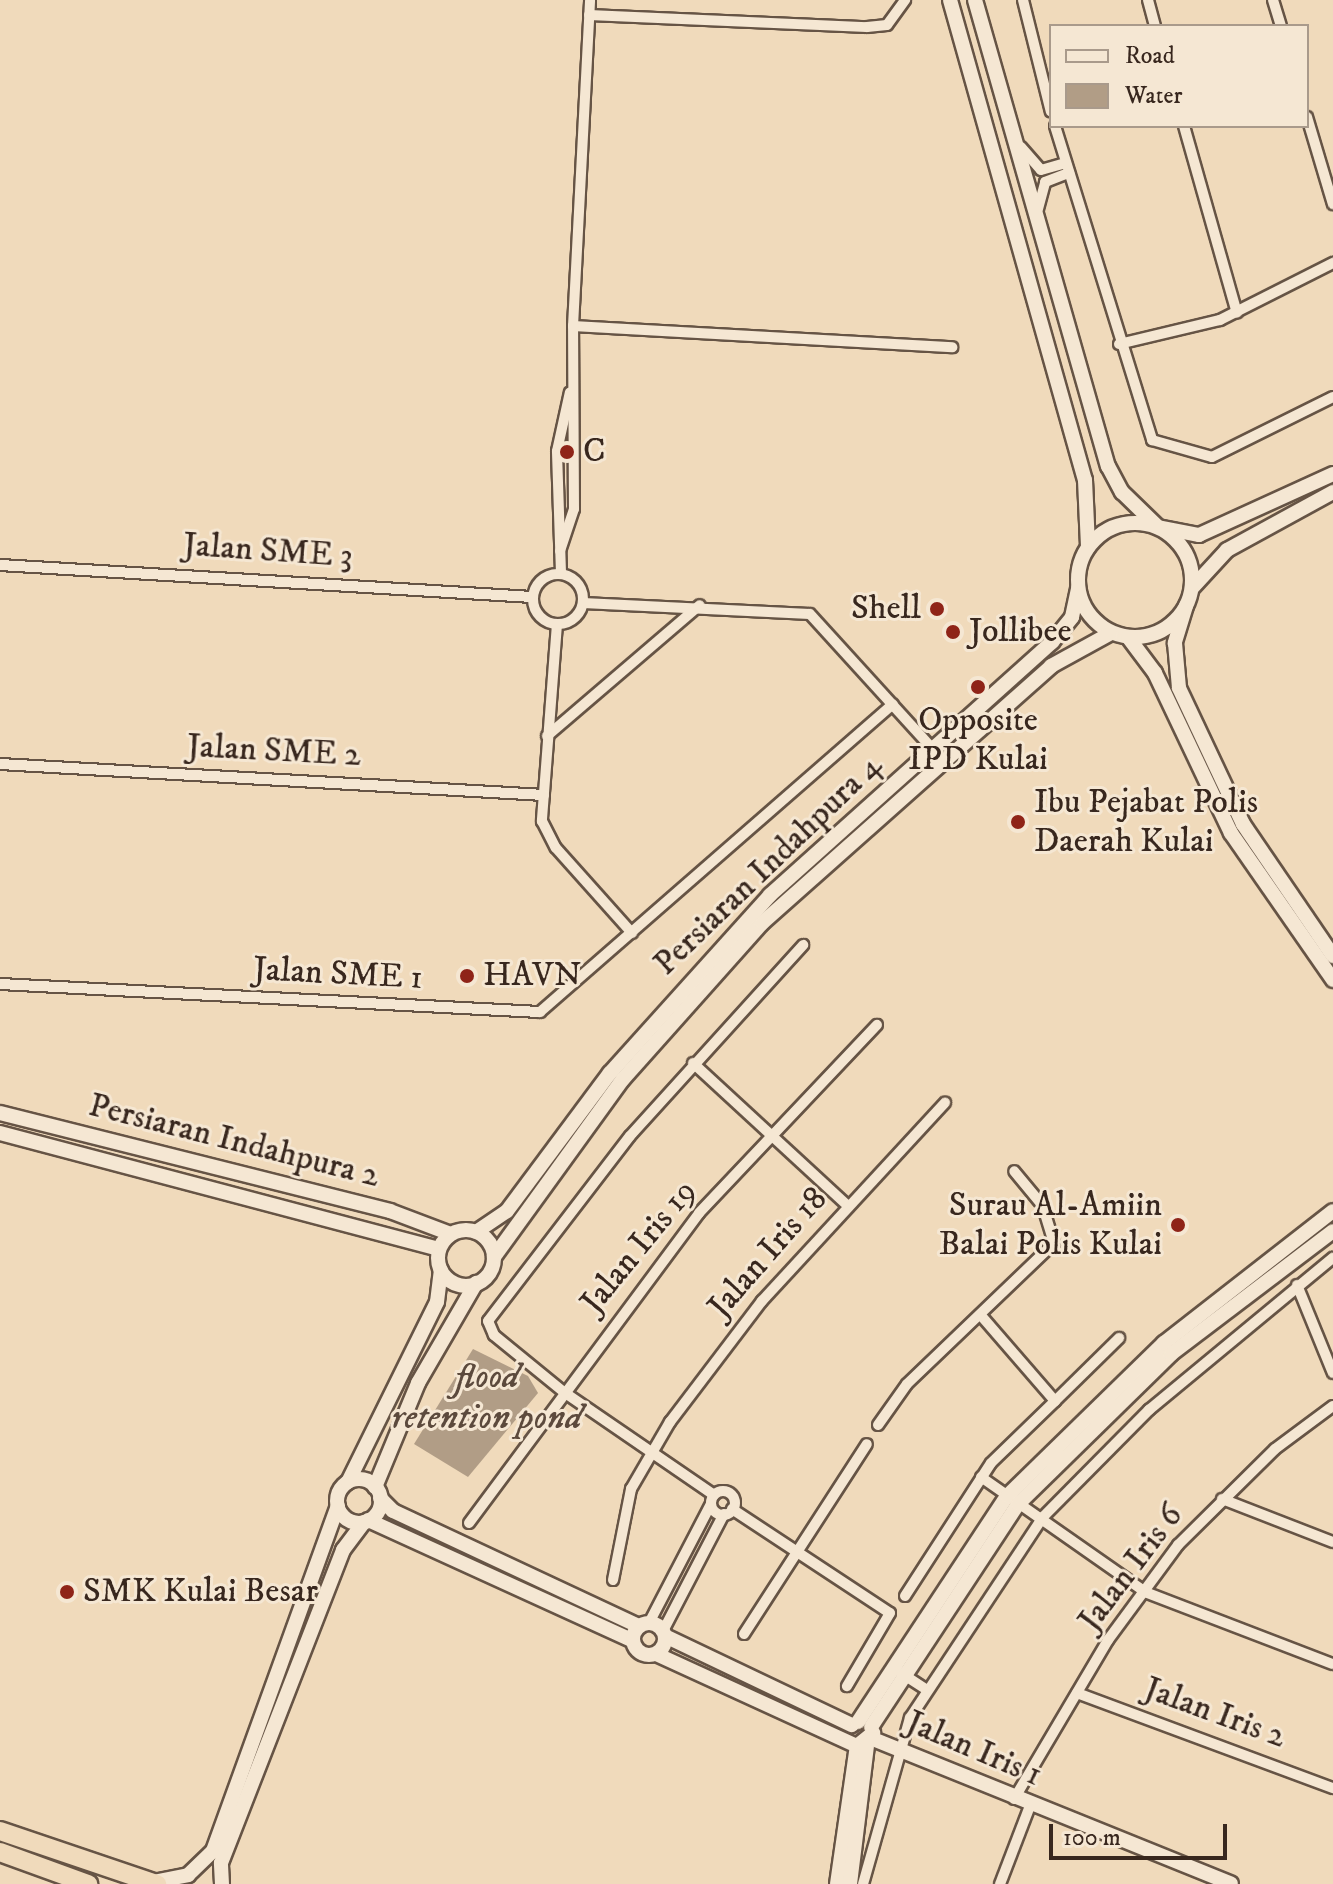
<!DOCTYPE html>
<style>
body{margin:0}
#map{position:relative;width:1333px;height:1884px;overflow:hidden;background:#f0dabb;font-family:"IM FELL DW Pica",serif}
div>[style]{position:absolute}
.water>*{inset:0;background:#b19d86}
.roads{filter:drop-shadow(2px 0 #665445) drop-shadow(-2px 0 #665445) drop-shadow(0 2px #665445) drop-shadow(0 -2px #665445)}
.street>*{height:10px;margin:-5px;padding:0 5px;transform-origin:5px;border-radius:5px;background:#f5e7d3}
.street>.ring{margin:-5px;padding:0;box-sizing:content-box;background:none;border:10px solid #f5e7d3;border-radius:50%}
.secondary>*{height:14px;margin:-7px;padding:0 7px;transform-origin:7px;border-radius:7px;background:#f5e7d3}
.secondary>.ring{margin:-7px;padding:0;box-sizing:content-box;background:none;border:14px solid #f5e7d3;border-radius:50%}
.highway>*{height:18px;margin:-9px;padding:0 9px;transform-origin:9px;border-radius:9px;background:#f0dabb}
.dots>*{width:22px;height:22px;translate:-50% -50%;box-sizing:border-box;border:4px solid #f5e7d3;border-radius:50%}
span{translate:-50% -50%;white-space:nowrap;text-align:center;line-height:1.15;-webkit-text-stroke:6px #f5e7d3;paint-order:stroke}
.poi-label{font-size:34px;color:#38271e}
.left{translate:0 -50%;text-align:left}
.right{translate:-100% -50%;text-align:right}
.street-label{font-size:34px;color:#38271e}
.water-label{font-size:36px;color:#5c4a3d;font-style:italic}
.legend{position:absolute;left:1049px;top:24px;width:260px;height:104px;box-sizing:border-box;background:#f5e7d3;border:2px solid #a99a8b;margin:0;padding:10px 14px;list-style:none;font-size:24px;color:#38271e}
.legend li{display:flex;align-items:center;gap:16px;height:40px}
.legend b{width:40px;border:2px solid #a99a8b}
.scale{position:absolute;left:1049px;top:1824px;width:178px;height:36px;box-sizing:border-box;border:4px solid #38271e;border-top:0;padding-left:10px;font-size:24px;line-height:28px;white-space:nowrap;color:#38271e;-webkit-text-stroke:6px #f5e7d3;paint-order:stroke}
</style>
<div id="map">
<div class="water">
<div style="clip-path:polygon(473px 1349px,528px 1376px,538px 1393px,468px 1477px,414px 1444px)"></div>
</div>
<div class="roads">
<div class="street">
<div style="left:1023px;top:0;width:115px;rotate:76deg"></div>
<div style="left:1148px;top:0;width:27px;rotate:75deg"></div>
<div style="left:1273px;top:0;width:27px;rotate:73deg"></div>
<div style="left:589px;top:15px;width:278px;rotate:2.5deg"></div>
<div style="left:867px;top:27px;width:20px;rotate:-6deg"></div>
<div style="left:887px;top:25px;width:31px;rotate:-54deg"></div>
<div style="left:1307px;top:117px;width:91px;rotate:73.4deg"></div>
<div style="left:1055px;top:126px;width:329px;rotate:72.8deg"></div>
<div style="left:1152px;top:440px;width:62px;rotate:15.8deg"></div>
<div style="left:1212px;top:457px;width:135px;rotate:-26.4deg"></div>
<div style="left:1184px;top:126px;width:194px;rotate:74.2deg"></div>
<div style="left:1021px;top:147px;width:30px;rotate:49deg"></div>
<div style="left:1041px;top:170px;width:26px;rotate:-16deg"></div>
<div style="left:1038px;top:209px;width:28px;rotate:-75deg"></div>
<div style="left:1045px;top:182px;width:26px;rotate:-21deg"></div>
<div style="left:573px;top:326px;width:380px;rotate:3.2deg"></div>
<div style="left:1119px;top:344px;width:104px;rotate:-13.4deg"></div>
<div style="left:1220px;top:320px;width:127px;rotate:-26.8deg"></div>
<div style="left:560px;top:551px;width:44px;rotate:-71.6deg"></div>
<div style="left:574px;top:509px;width:183px;rotate:-90.3deg"></div>
<div style="left:573px;top:326px;width:326px;rotate:-87deg"></div>
<div style="left:0;top:565px;width:533px;rotate:3.44deg"></div>
<div style="left:561px;top:573px;width:122px;rotate:-91.9deg"></div>
<div style="left:557px;top:451px;width:60px;rotate:-77.6deg"></div>
<div class="ring" style="left:533px;top:574px;width:40px;height:40px"></div>
<div style="left:583px;top:603px;width:227px;rotate:2.8deg"></div>
<div style="left:810px;top:614px;width:183px;rotate:47.7deg"></div>
<div style="left:557px;top:624px;width:198px;rotate:94.4deg"></div>
<div style="left:542px;top:821px;width:30px;rotate:63deg"></div>
<div style="left:556px;top:848px;width:114px;rotate:48.2deg"></div>
<div style="left:547px;top:736px;width:201px;rotate:-40.6deg"></div>
<div style="left:0;top:764px;width:545px;rotate:3.26deg"></div>
<div style="left:0;top:984px;width:541px;rotate:2.97deg"></div>
<div style="left:540px;top:1012px;width:468px;rotate:-41.1deg"></div>
<div style="left:693px;top:1063px;width:208px;rotate:42.7deg"></div>
<div style="left:1297px;top:1285px;width:95px;rotate:67.8deg"></div>
<div style="left:1055px;top:1401px;width:90px;rotate:-44.5deg"></div>
<div style="left:878px;top:1425px;width:50px;rotate:-54.7deg"></div>
<div style="left:907px;top:1384px;width:204px;rotate:-43.8deg"></div>
<div style="left:1054px;top:1243px;width:39px;rotate:-107deg"></div>
<div style="left:1043px;top:1206px;width:45px;rotate:-129.6deg"></div>
<div style="left:981px;top:1477px;width:200px;rotate:35deg"></div>
<div style="left:1145px;top:1592px;width:201px;rotate:21deg"></div>
<div class="ring" style="left:711px;top:1491px;width:14px;height:14px"></div>
<div style="left:714px;top:1495px;width:181px;rotate:-145.6deg"></div>
<div style="left:565px;top:1393px;width:92px;rotate:-140.8deg"></div>
<div style="left:494px;top:1335px;width:15px;rotate:-113deg"></div>
<div style="left:488px;top:1321px;width:233px;rotate:-52.5deg"></div>
<div style="left:630px;top:1136px;width:258px;rotate:-47.8deg"></div>
<div style="left:1222px;top:1499px;width:119px;rotate:21.2deg"></div>
<div style="left:732px;top:1509px;width:189px;rotate:33.4deg"></div>
<div style="left:890px;top:1613px;width:85px;rotate:120.5deg"></div>
<div style="left:469px;top:1523px;width:386px;rotate:-53.4deg"></div>
<div style="left:699px;top:1213px;width:259px;rotate:-46.6deg"></div>
<div style="left:613px;top:1580px;width:93px;rotate:-78.8deg"></div>
<div style="left:631px;top:1489px;width:78px;rotate:-59.8deg"></div>
<div style="left:670px;top:1422px;width:152px;rotate:-52.8deg"></div>
<div style="left:762px;top:1301px;width:270px;rotate:-47.3deg"></div>
<div style="left:905px;top:1596px;width:158px;rotate:-57.1deg"></div>
<div style="left:991px;top:1463px;width:89px;rotate:-44.1deg"></div>
<div style="left:1055px;top:1401px;width:110px;rotate:-130.9deg"></div>
<div style="left:649px;top:1623px;width:134px;rotate:-62.5deg"></div>
<div style="left:663px;top:1631px;width:132px;rotate:-62.5deg"></div>
<div style="left:744px;top:1634px;width:226px;rotate:-57.1deg"></div>
<div style="left:901px;top:1673px;width:30px;rotate:33deg"></div>
<div style="left:1077px;top:1693px;width:273px;rotate:20.4deg"></div>
<div style="left:1014px;top:1799px;width:185px;rotate:-59.4deg"></div>
<div style="left:1108px;top:1640px;width:118px;rotate:-53.6deg"></div>
<div style="left:1178px;top:1545px;width:136px;rotate:-44.7deg"></div>
<div style="left:1275px;top:1449px;width:72px;rotate:-36.6deg"></div>
<div style="left:863px;top:1884px;width:173px;rotate:-74.2deg"></div>
<div style="left:910px;top:1718px;width:241px;rotate:-56.5deg"></div>
<div style="left:1043px;top:1517px;width:151px;rotate:-45.3deg"></div>
<div style="left:1149px;top:1410px;width:239px;rotate:-39.6deg"></div>
<div style="left:1000px;top:1884px;width:84px;rotate:-69deg"></div>
</div>
<div class="secondary">
<div style="left:950px;top:0;width:499px;rotate:74.3deg"></div>
<div style="left:1085px;top:480px;width:67px;rotate:87.4deg"></div>
<div style="left:975px;top:0;width:485px;rotate:74.1deg"></div>
<div style="left:1108px;top:466px;width:30px;rotate:62deg"></div>
<div style="left:1122px;top:492px;width:50px;rotate:44.2deg"></div>
<div style="left:1158px;top:527px;width:42px;rotate:11deg"></div>
<div style="left:1199px;top:535px;width:147px;rotate:-24.5deg"></div>
<div class="ring" style="left:1078px;top:523px;width:100px;height:100px"></div>
<div style="left:1193px;top:587px;width:50px;rotate:-47.4deg"></div>
<div style="left:1227px;top:550px;width:121px;rotate:-28.7deg"></div>
<div style="left:1186px;top:606px;width:39px;rotate:107deg"></div>
<div style="left:1175px;top:643px;width:45px;rotate:84.9deg"></div>
<div style="left:1179px;top:688px;width:150px;rotate:64.8deg"></div>
<div style="left:1243px;top:824px;width:160px;rotate:55.7deg"></div>
<div style="left:1128px;top:637px;width:45px;rotate:53.1deg"></div>
<div style="left:1155px;top:673px;width:177px;rotate:64.6deg"></div>
<div style="left:1231px;top:833px;width:179px;rotate:55.2deg"></div>
<div style="left:0;top:1113px;width:402px;rotate:14.1deg"></div>
<div style="left:390px;top:1211px;width:65px;rotate:20.7deg"></div>
<div style="left:0;top:1133px;width:454px;rotate:14.8deg"></div>
<div class="ring" style="left:438px;top:1230px;width:42px;height:42px"></div>
<div style="left:476px;top:1232px;width:37px;rotate:-34deg"></div>
<div style="left:507px;top:1211px;width:172px;rotate:-53.3deg"></div>
<div style="left:610px;top:1073px;width:239px;rotate:-48deg"></div>
<div style="left:770px;top:895px;width:379px;rotate:-41.9deg"></div>
<div style="left:1052px;top:642px;width:32px;rotate:-51deg"></div>
<div style="left:1072px;top:617px;width:30px;rotate:-78deg"></div>
<div style="left:494px;top:1257px;width:220px;rotate:-54.1deg"></div>
<div style="left:623px;top:1079px;width:209px;rotate:-48.3deg"></div>
<div style="left:762px;top:923px;width:387px;rotate:-41.6deg"></div>
<div style="left:1051px;top:666px;width:68px;rotate:-28.8deg"></div>
<div class="ring" style="left:337px;top:1479px;width:30px;height:30px"></div>
<div style="left:348px;top:1482px;width:201px;rotate:-63.7deg"></div>
<div style="left:437px;top:1302px;width:32px;rotate:-83deg"></div>
<div style="left:375px;top:1487px;width:113px;rotate:-67.5deg"></div>
<div style="left:418px;top:1383px;width:116px;rotate:-59.9deg"></div>
<div style="left:380px;top:1498px;width:18px;rotate:45deg"></div>
<div style="left:393px;top:1511px;width:272px;rotate:25.1deg"></div>
<div style="left:368px;top:1520px;width:291px;rotate:24.5deg"></div>
<div class="ring" style="left:633px;top:1623px;width:18px;height:18px"></div>
<div style="left:665px;top:1636px;width:207px;rotate:25.5deg"></div>
<div style="left:656px;top:1654px;width:221px;rotate:24.6deg"></div>
<div style="left:857px;top:1746px;width:21px;rotate:-39deg"></div>
<div style="left:858px;top:1722px;width:271px;rotate:-56.6deg"></div>
<div style="left:1007px;top:1496px;width:219px;rotate:-44.3deg"></div>
<div style="left:1164px;top:1343px;width:214px;rotate:-38deg"></div>
<div style="left:871px;top:1727px;width:267px;rotate:-56.6deg"></div>
<div style="left:1018px;top:1504px;width:214px;rotate:-44.4deg"></div>
<div style="left:1171px;top:1354px;width:203px;rotate:-37.2deg"></div>
<div style="left:873px;top:1739px;width:386px;rotate:22deg"></div>
<div style="left:153px;top:1882px;width:36px;rotate:-11deg"></div>
<div style="left:188px;top:1875px;width:35px;rotate:-44deg"></div>
<div style="left:213px;top:1851px;width:367px;rotate:-70.1deg"></div>
<div style="left:222px;top:1884px;width:21px;rotate:-93deg"></div>
<div style="left:221px;top:1863px;width:336px;rotate:-68.7deg"></div>
<div style="left:343px;top:1550px;width:35px;rotate:-53deg"></div>
<div style="left:837px;top:1884px;width:139px;rotate:-81.8deg"></div>
<div style="left:850px;top:1884px;width:139px;rotate:-83deg"></div>
</div>
<div class="highway">
<div style="left:0;top:1831px;width:166px;rotate:18.7deg"></div>
<div style="left:0;top:1852px;width:94px;rotate:20deg"></div>
</div>
</div>
<div class="dots">
<div style="left:567px;top:452px;background:#8f2418"></div>
<div style="left:937px;top:609px;background:#8f2418"></div>
<div style="left:953px;top:632px;background:#8f2418"></div>
<div style="left:978px;top:687px;background:#8f2418"></div>
<div style="left:1018px;top:822px;background:#8f2418"></div>
<div style="left:467px;top:976px;background:#8f2418"></div>
<div style="left:1178px;top:1225px;background:#8f2418"></div>
<div style="left:67px;top:1592px;background:#8f2418"></div>
</div>
<div class="poi-label">
<span class="left" style="left:583px;top:452px">C</span>
<span class="right" style="left:921px;top:609px">Shell</span>
<span class="left" style="left:969px;top:632px">Jollibee</span>
<span style="left:978px;top:740px">Opposite<br>IPD Kulai</span>
<span class="left" style="left:1034px;top:822px">Ibu Pejabat Polis<br>Daerah Kulai</span>
<span class="left" style="left:483px;top:976px">HAVN</span>
<span class="right" style="left:1162px;top:1225px">Surau Al-Amiin<br>Balai Polis Kulai</span>
<span class="left" style="left:83px;top:1592px">SMK Kulai Besar</span>
</div>
<div class="street-label">
<span style="left:268px;top:551px;rotate:4deg">Jalan SME 3</span>
<span style="left:274px;top:751px;rotate:3deg">Jalan SME 2</span>
<span style="left:768px;top:865px;rotate:-44deg">Persiaran Indahpura 4</span>
<span style="left:338px;top:974px;rotate:3deg">Jalan SME 1</span>
<span style="left:234px;top:1141px;rotate:14deg">Persiaran Indahpura 2</span>
<span style="left:639px;top:1247px;rotate:-51deg">Jalan Iris 19</span>
<span style="left:768px;top:1253px;rotate:-49deg">Jalan Iris 18</span>
<span style="left:1131px;top:1568px;rotate:-53deg">Jalan Iris 6</span>
<span style="left:1215px;top:1713px;rotate:20deg">Jalan Iris 2</span>
<span style="left:974px;top:1749px;rotate:23deg">Jalan Iris 1</span>
</div>
<div class="water-label">
<span style="left:487px;top:1397px">flood<br>retention pond</span>
</div>
<ul class="legend">
<li><b style="height:10px;background:#f5e7d3"></b>Road</li>
<li><b style="height:22px;background:#b19d86"></b>Water</li>
</ul>
<div class="scale">100 m</div>
</div>
